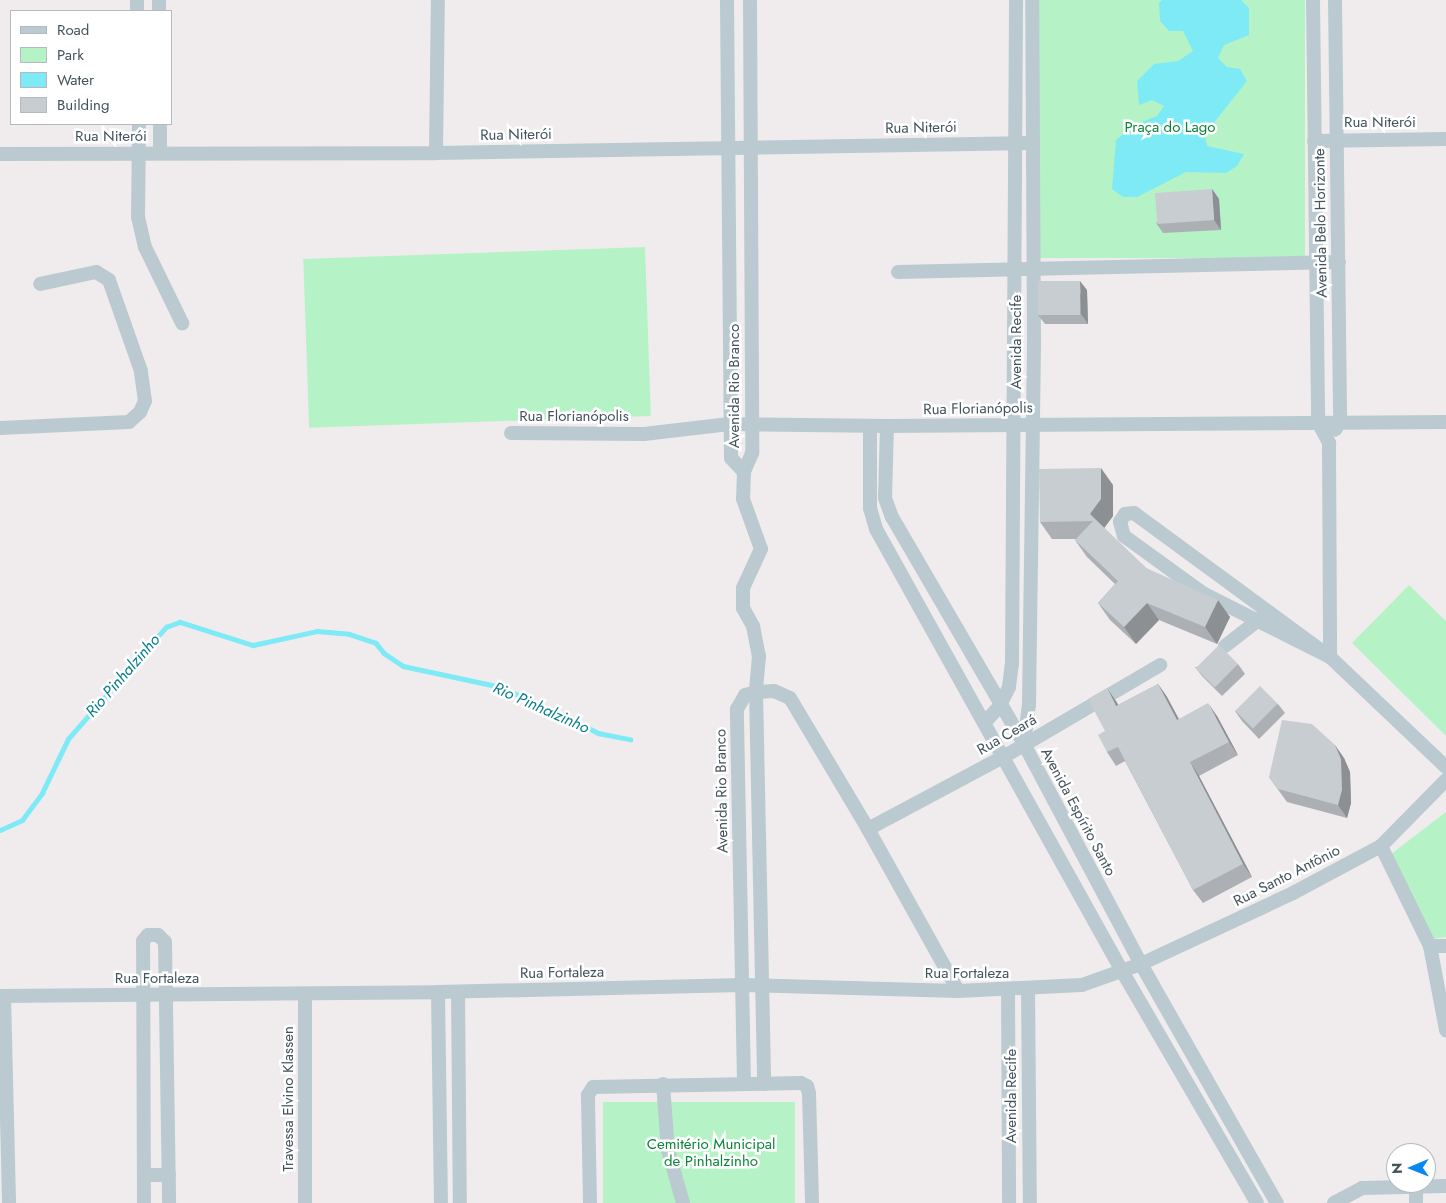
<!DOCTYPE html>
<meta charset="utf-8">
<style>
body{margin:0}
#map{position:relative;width:1446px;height:1203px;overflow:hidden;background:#f0eced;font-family:Jost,sans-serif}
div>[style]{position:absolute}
.green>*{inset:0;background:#b5f3c6;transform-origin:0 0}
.water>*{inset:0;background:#7eeaf5}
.stream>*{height:4.5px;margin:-2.25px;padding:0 2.25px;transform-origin:2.25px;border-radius:2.25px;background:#7eeaf5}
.minor>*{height:14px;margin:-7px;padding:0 7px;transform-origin:7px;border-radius:7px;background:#bbcad1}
.wall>*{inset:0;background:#acb0b5}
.shaded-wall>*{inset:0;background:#8c9093}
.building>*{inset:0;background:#c8cdd2;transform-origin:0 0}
span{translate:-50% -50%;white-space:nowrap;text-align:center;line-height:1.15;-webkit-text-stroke:5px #fff;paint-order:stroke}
.street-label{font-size:15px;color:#43535c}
.park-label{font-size:15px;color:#0d843b}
.water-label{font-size:16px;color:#047e8a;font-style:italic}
.legend{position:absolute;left:10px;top:10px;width:162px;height:115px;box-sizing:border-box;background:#fff;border:1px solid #b4babe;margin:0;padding:6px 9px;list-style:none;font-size:15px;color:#43535c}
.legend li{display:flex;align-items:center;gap:10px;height:25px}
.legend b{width:25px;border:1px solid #b4babe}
.north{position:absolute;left:1386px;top:1143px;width:50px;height:50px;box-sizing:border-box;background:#fff;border:1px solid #b4babe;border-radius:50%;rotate:269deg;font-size:14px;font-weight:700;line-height:20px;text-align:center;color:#43535c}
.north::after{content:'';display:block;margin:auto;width:18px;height:22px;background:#0688f0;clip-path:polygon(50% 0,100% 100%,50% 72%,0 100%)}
</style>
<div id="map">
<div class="green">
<div style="left:1035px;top:0;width:270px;height:258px"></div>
<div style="left:645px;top:247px;width:169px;height:342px;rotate:88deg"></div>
<div style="clip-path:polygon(1409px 585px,1446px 621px,1446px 736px,1352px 643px)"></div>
<div style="clip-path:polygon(1446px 812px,1446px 937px,1432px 939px,1391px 854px)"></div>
<div style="left:795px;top:1102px;width:101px;height:192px;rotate:90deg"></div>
</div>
<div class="water">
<div style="clip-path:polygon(1162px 0,1241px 0,1249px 8px,1249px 35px,1224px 45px,1218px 58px,1227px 67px,1240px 69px,1247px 81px,1205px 134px,1207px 146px,1244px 154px,1237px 166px,1226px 173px,1186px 172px,1137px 197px,1123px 197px,1112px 189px,1116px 140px,1134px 125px,1157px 116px,1164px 106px,1152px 100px,1139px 105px,1137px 81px,1154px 64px,1178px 61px,1193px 51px,1183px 31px,1169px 31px,1160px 21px,1159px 3px)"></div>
</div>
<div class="stream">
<div style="left:0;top:830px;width:24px;rotate:-24deg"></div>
<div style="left:22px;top:820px;width:34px;rotate:-53deg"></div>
<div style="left:42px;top:793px;width:60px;rotate:-64.3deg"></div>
<div style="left:68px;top:739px;width:149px;rotate:-48.8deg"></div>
<div style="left:166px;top:627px;width:15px;rotate:-20deg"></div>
<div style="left:180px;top:622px;width:77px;rotate:17.5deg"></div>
<div style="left:253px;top:645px;width:66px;rotate:-12.3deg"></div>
<div style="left:317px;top:631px;width:32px;rotate:5deg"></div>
<div style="left:349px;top:634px;width:28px;rotate:18deg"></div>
<div style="left:376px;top:643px;width:13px;rotate:51deg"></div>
<div style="left:384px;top:653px;width:23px;rotate:34deg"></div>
<div style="left:403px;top:666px;width:100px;rotate:12.1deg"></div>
<div style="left:501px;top:687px;width:33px;rotate:25deg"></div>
<div style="left:531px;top:701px;width:25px;rotate:37deg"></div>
<div style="left:551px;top:716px;width:18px;rotate:6deg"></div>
<div style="left:569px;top:718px;width:33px;rotate:27deg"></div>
<div style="left:598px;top:733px;width:33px;rotate:11deg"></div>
</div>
<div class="minor">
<div style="left:137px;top:0;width:11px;rotate:90deg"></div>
<div style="left:159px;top:0;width:11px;rotate:90deg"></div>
<div style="left:727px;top:0;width:458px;rotate:89.5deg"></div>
<div style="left:731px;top:458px;width:19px;rotate:47deg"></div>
<div style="left:750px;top:0;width:453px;rotate:89.7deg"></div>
<div style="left:752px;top:453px;width:21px;rotate:113deg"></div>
<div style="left:744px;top:472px;width:27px;rotate:92deg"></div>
<div style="left:743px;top:499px;width:53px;rotate:70.2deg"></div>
<div style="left:761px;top:549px;width:43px;rotate:114.8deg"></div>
<div style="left:743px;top:588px;width:20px;rotate:90deg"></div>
<div style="left:743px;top:608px;width:21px;rotate:61deg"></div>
<div style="left:753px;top:626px;width:31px;rotate:79deg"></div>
<div style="left:759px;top:656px;width:36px;rotate:95deg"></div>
<div style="left:756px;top:692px;width:18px;rotate:-3deg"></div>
<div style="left:774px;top:691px;width:17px;rotate:24deg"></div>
<div style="left:790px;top:698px;width:152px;rotate:59.2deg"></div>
<div style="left:868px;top:829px;width:185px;rotate:60.9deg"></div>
<div style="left:1313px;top:0;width:422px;rotate:89.3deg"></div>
<div style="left:1318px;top:422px;width:24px;rotate:62deg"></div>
<div style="left:1329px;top:443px;width:214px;rotate:89.7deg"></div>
<div style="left:1335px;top:0;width:422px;rotate:89.3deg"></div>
<div style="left:1340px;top:422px;width:9px;rotate:122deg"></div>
<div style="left:139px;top:124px;width:93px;rotate:90.6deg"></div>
<div style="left:138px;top:217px;width:31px;rotate:77deg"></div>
<div style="left:145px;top:247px;width:85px;rotate:64deg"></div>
<div style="left:160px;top:124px;width:29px;rotate:90deg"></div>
<div style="left:1314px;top:141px;width:132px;rotate:-0.9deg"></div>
<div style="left:436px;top:153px;width:153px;rotate:-89.3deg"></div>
<div style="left:0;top:154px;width:436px;rotate:-0.1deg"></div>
<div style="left:436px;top:153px;width:597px;rotate:-0.96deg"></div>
<div style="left:898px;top:272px;width:441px;rotate:-1.3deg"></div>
<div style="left:870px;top:426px;width:82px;rotate:90deg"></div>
<div style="left:870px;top:508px;width:22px;rotate:74deg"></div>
<div style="left:876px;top:529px;width:506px;rotate:60.9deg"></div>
<div style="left:1122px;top:971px;width:268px;rotate:59.8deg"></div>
<div style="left:887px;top:426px;width:72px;rotate:91.6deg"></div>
<div style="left:885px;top:498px;width:20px;rotate:70deg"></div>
<div style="left:892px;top:517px;width:263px;rotate:59.8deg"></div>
<div style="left:1024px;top:744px;width:249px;rotate:62deg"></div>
<div style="left:1141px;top:964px;width:275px;rotate:60.4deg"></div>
<div style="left:0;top:428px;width:129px;rotate:-2.7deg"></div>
<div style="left:129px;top:422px;width:15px;rotate:-42deg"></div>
<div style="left:140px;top:412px;width:12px;rotate:-66deg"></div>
<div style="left:145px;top:401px;width:30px;rotate:-98deg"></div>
<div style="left:141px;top:371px;width:96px;rotate:-109.4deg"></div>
<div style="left:109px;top:280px;width:15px;rotate:-148deg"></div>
<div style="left:96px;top:272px;width:57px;rotate:167.9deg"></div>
<div style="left:511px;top:433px;width:133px;rotate:0.4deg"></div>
<div style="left:644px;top:434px;width:86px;rotate:-6.7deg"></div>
<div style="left:729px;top:424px;width:158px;rotate:0.7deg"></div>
<div style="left:887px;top:426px;width:559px;rotate:-0.41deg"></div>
<div style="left:1225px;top:646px;width:46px;rotate:-37.9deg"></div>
<div style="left:1330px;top:657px;width:141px;rotate:-153.4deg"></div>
<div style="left:1204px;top:594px;width:99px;rotate:-144.1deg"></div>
<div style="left:1124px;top:536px;width:15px;rotate:-106deg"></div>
<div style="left:1120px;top:522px;width:9px;rotate:-58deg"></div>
<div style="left:1125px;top:514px;width:9px;rotate:-6deg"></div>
<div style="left:1134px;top:513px;width:243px;rotate:36.3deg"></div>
<div style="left:1330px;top:657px;width:160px;rotate:43.5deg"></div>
<div style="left:985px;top:722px;width:21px;rotate:-47deg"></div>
<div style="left:999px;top:707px;width:22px;rotate:-63deg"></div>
<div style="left:1009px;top:687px;width:23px;rotate:-83deg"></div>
<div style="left:1012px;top:664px;width:664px;rotate:-89.65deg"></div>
<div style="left:1024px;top:744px;width:40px;rotate:-82.9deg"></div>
<div style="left:1029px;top:704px;width:362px;rotate:-89.2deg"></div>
<div style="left:1034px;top:342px;width:342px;rotate:-90.3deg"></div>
<div style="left:868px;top:829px;width:155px;rotate:-28.1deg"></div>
<div style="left:1005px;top:756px;width:180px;rotate:-30.4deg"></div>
<div style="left:1381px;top:846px;width:111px;rotate:63.9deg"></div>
<div style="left:1430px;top:946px;width:86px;rotate:79.2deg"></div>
<div style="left:1430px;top:946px;width:16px"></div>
<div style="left:1028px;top:989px;width:214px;rotate:89.5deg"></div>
<div style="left:1008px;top:990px;width:213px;rotate:89.7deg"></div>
<div style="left:438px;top:992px;width:211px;rotate:89.2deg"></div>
<div style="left:458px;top:992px;width:211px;rotate:89.5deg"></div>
<div style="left:305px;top:994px;width:209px;rotate:90deg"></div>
<div style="left:0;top:996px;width:438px;rotate:-0.5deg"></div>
<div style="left:438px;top:992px;width:304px;rotate:-1.3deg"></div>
<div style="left:742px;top:985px;width:216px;rotate:1.6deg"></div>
<div style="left:958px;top:991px;width:124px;rotate:-2.8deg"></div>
<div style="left:1082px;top:985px;width:63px;rotate:-19.6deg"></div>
<div style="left:1141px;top:964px;width:168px;rotate:-25deg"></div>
<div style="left:1293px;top:893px;width:100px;rotate:-28.1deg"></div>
<div style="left:1381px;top:846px;width:93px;rotate:-45.4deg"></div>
<div style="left:4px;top:996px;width:207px;rotate:88.6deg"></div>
<div style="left:744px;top:1083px;width:374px;rotate:-91.1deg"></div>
<div style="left:737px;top:709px;width:16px;rotate:-60deg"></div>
<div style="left:745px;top:695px;width:11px;rotate:-15deg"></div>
<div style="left:756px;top:692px;width:392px;rotate:88.8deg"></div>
<div style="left:663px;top:1084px;width:66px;rotate:85.7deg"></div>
<div style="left:668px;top:1150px;width:55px;rotate:74.2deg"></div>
<div style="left:144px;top:1175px;width:25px"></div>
<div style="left:1416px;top:1184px;width:19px;rotate:90deg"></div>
<div style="left:144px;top:1203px;width:262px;rotate:-90.2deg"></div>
<div style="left:143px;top:941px;width:8px;rotate:-50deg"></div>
<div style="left:148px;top:935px;width:10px"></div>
<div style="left:158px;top:935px;width:10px;rotate:45deg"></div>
<div style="left:165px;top:942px;width:261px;rotate:89.1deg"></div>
<div style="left:590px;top:1203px;width:108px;rotate:-91.1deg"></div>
<div style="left:588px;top:1095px;width:9px;rotate:-58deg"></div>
<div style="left:593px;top:1087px;width:208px;rotate:-1.1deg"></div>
<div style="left:801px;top:1083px;width:7px;rotate:27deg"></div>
<div style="left:807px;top:1086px;width:7px;rotate:74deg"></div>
<div style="left:809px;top:1093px;width:110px;rotate:88.4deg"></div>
<div style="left:1334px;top:1203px;width:32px;rotate:-28deg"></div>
<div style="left:1362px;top:1188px;width:84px;rotate:-1.4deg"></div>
</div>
<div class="wall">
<div style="clip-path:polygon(1212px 189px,1219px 199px,1221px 230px,1163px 233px,1156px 223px)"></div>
<div style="clip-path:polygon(1087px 290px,1088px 324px,1045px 324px,1038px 315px)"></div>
<div style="clip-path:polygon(1113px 485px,1113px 516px,1104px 528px,1146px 568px,1230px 617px,1217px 644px,1159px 620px,1136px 644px,1110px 620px,1098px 603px,1115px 584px,1087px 557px,1075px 540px,1076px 539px,1052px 539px,1040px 522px)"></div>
<div style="clip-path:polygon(1238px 664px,1245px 674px,1222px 696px,1202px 676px,1195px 667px)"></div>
<div style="clip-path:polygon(1158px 684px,1167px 697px,1179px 719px,1217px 716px,1238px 755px,1199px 776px,1252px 877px,1203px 903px,1193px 890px,1125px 761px,1116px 766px,1107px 752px,1105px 731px,1116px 701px,1118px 705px)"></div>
<div style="clip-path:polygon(1278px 704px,1285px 713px,1259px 739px,1242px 721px,1235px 711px)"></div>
<div style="clip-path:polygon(1344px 758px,1350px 772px,1351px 803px,1347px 818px,1287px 802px,1269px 777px)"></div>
</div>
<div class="shaded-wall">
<div style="clip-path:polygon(1212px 189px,1219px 199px,1221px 230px,1214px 220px)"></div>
<div style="clip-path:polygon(1080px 281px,1087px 290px,1088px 324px,1081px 314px)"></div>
<div style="clip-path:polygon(1101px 468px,1113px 485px,1113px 516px,1102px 531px,1090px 514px)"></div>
<div style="clip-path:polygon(1218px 600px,1230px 617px,1217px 644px,1205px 627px)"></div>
<div style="clip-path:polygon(1147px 603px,1159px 620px,1136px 644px,1124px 627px)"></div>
<div style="clip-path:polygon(1158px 684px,1167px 697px,1186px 733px,1177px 720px)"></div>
<div style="clip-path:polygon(1107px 688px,1116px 701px,1126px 719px,1116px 706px)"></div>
<div style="clip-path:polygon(1208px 703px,1217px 716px,1238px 755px,1229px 742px)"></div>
<div style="clip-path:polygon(1335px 745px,1344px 758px,1350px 772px,1351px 803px,1347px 818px,1338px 805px)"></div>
<div style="clip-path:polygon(1190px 762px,1199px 776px,1252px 877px,1243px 864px)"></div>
</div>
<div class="building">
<div style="left:1212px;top:189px;width:31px;height:57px;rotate:86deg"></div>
<div style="left:1038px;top:281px;width:42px;height:34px"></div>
<div style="clip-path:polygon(1101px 468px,1101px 499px,1090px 514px,1146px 568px,1218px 600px,1205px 627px,1147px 603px,1124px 627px,1098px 603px,1118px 581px,1075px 540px,1093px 521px,1040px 522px,1039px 469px)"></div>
<div style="left:1219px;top:645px;width:27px;height:33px;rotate:45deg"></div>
<div style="clip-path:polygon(1158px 684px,1177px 720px,1208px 703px,1229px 742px,1190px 762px,1243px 864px,1193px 890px,1118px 747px,1107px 752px,1098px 735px,1105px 731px,1088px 699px,1107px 688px,1116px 706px)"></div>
<div style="left:1260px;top:686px;width:25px;height:35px;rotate:45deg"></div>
<div style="clip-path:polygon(1282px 720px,1312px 724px,1335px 745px,1341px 759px,1342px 790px,1338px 805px,1278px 789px,1269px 777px)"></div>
</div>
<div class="street-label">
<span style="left:1380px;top:123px">Rua Niterói</span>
<span style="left:921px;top:128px;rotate:-1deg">Rua Niterói</span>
<span style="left:516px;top:135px;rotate:-1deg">Rua Niterói</span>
<span style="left:111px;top:137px">Rua Niterói</span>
<span style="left:1321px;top:223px;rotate:-91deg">Avenida Belo Horizonte</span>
<span style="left:1017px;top:342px;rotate:-90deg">Avenida Recife</span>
<span style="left:735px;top:386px;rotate:-90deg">Avenida Rio Branco</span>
<span style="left:978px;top:409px;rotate:-1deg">Rua Florianópolis</span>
<span style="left:574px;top:417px">Rua Florianópolis</span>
<span style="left:1007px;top:735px;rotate:-30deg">Rua Ceará</span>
<span style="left:722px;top:791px;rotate:-91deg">Avenida Rio Branco</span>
<span style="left:1078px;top:812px;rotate:62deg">Avenida Espírito Santo</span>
<span style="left:1287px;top:876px;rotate:-27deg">Rua Santo Antônio</span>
<span style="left:562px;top:973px;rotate:-1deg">Rua Fortaleza</span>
<span style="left:967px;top:974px">Rua Fortaleza</span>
<span style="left:157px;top:979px">Rua Fortaleza</span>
<span style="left:1012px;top:1096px;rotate:-90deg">Avenida Recife</span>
<span style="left:289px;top:1099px;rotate:-90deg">Travessa Elvino Klassen</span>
</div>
<div class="park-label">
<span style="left:1170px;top:128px">Praça do Lago</span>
<span style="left:711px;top:1153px">Cemitério Municipal<br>de Pinhalzinho</span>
</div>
<div class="water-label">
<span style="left:123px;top:676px;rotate:-49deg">Rio Pinhalzinho</span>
<span style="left:541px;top:708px;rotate:24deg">Rio Pinhalzinho</span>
</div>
<ul class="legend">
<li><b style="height:6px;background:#bbcad1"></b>Road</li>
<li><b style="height:14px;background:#b5f3c6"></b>Park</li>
<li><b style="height:14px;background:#7eeaf5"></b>Water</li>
<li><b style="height:14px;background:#c8cdd2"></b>Building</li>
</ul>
<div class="north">N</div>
</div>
